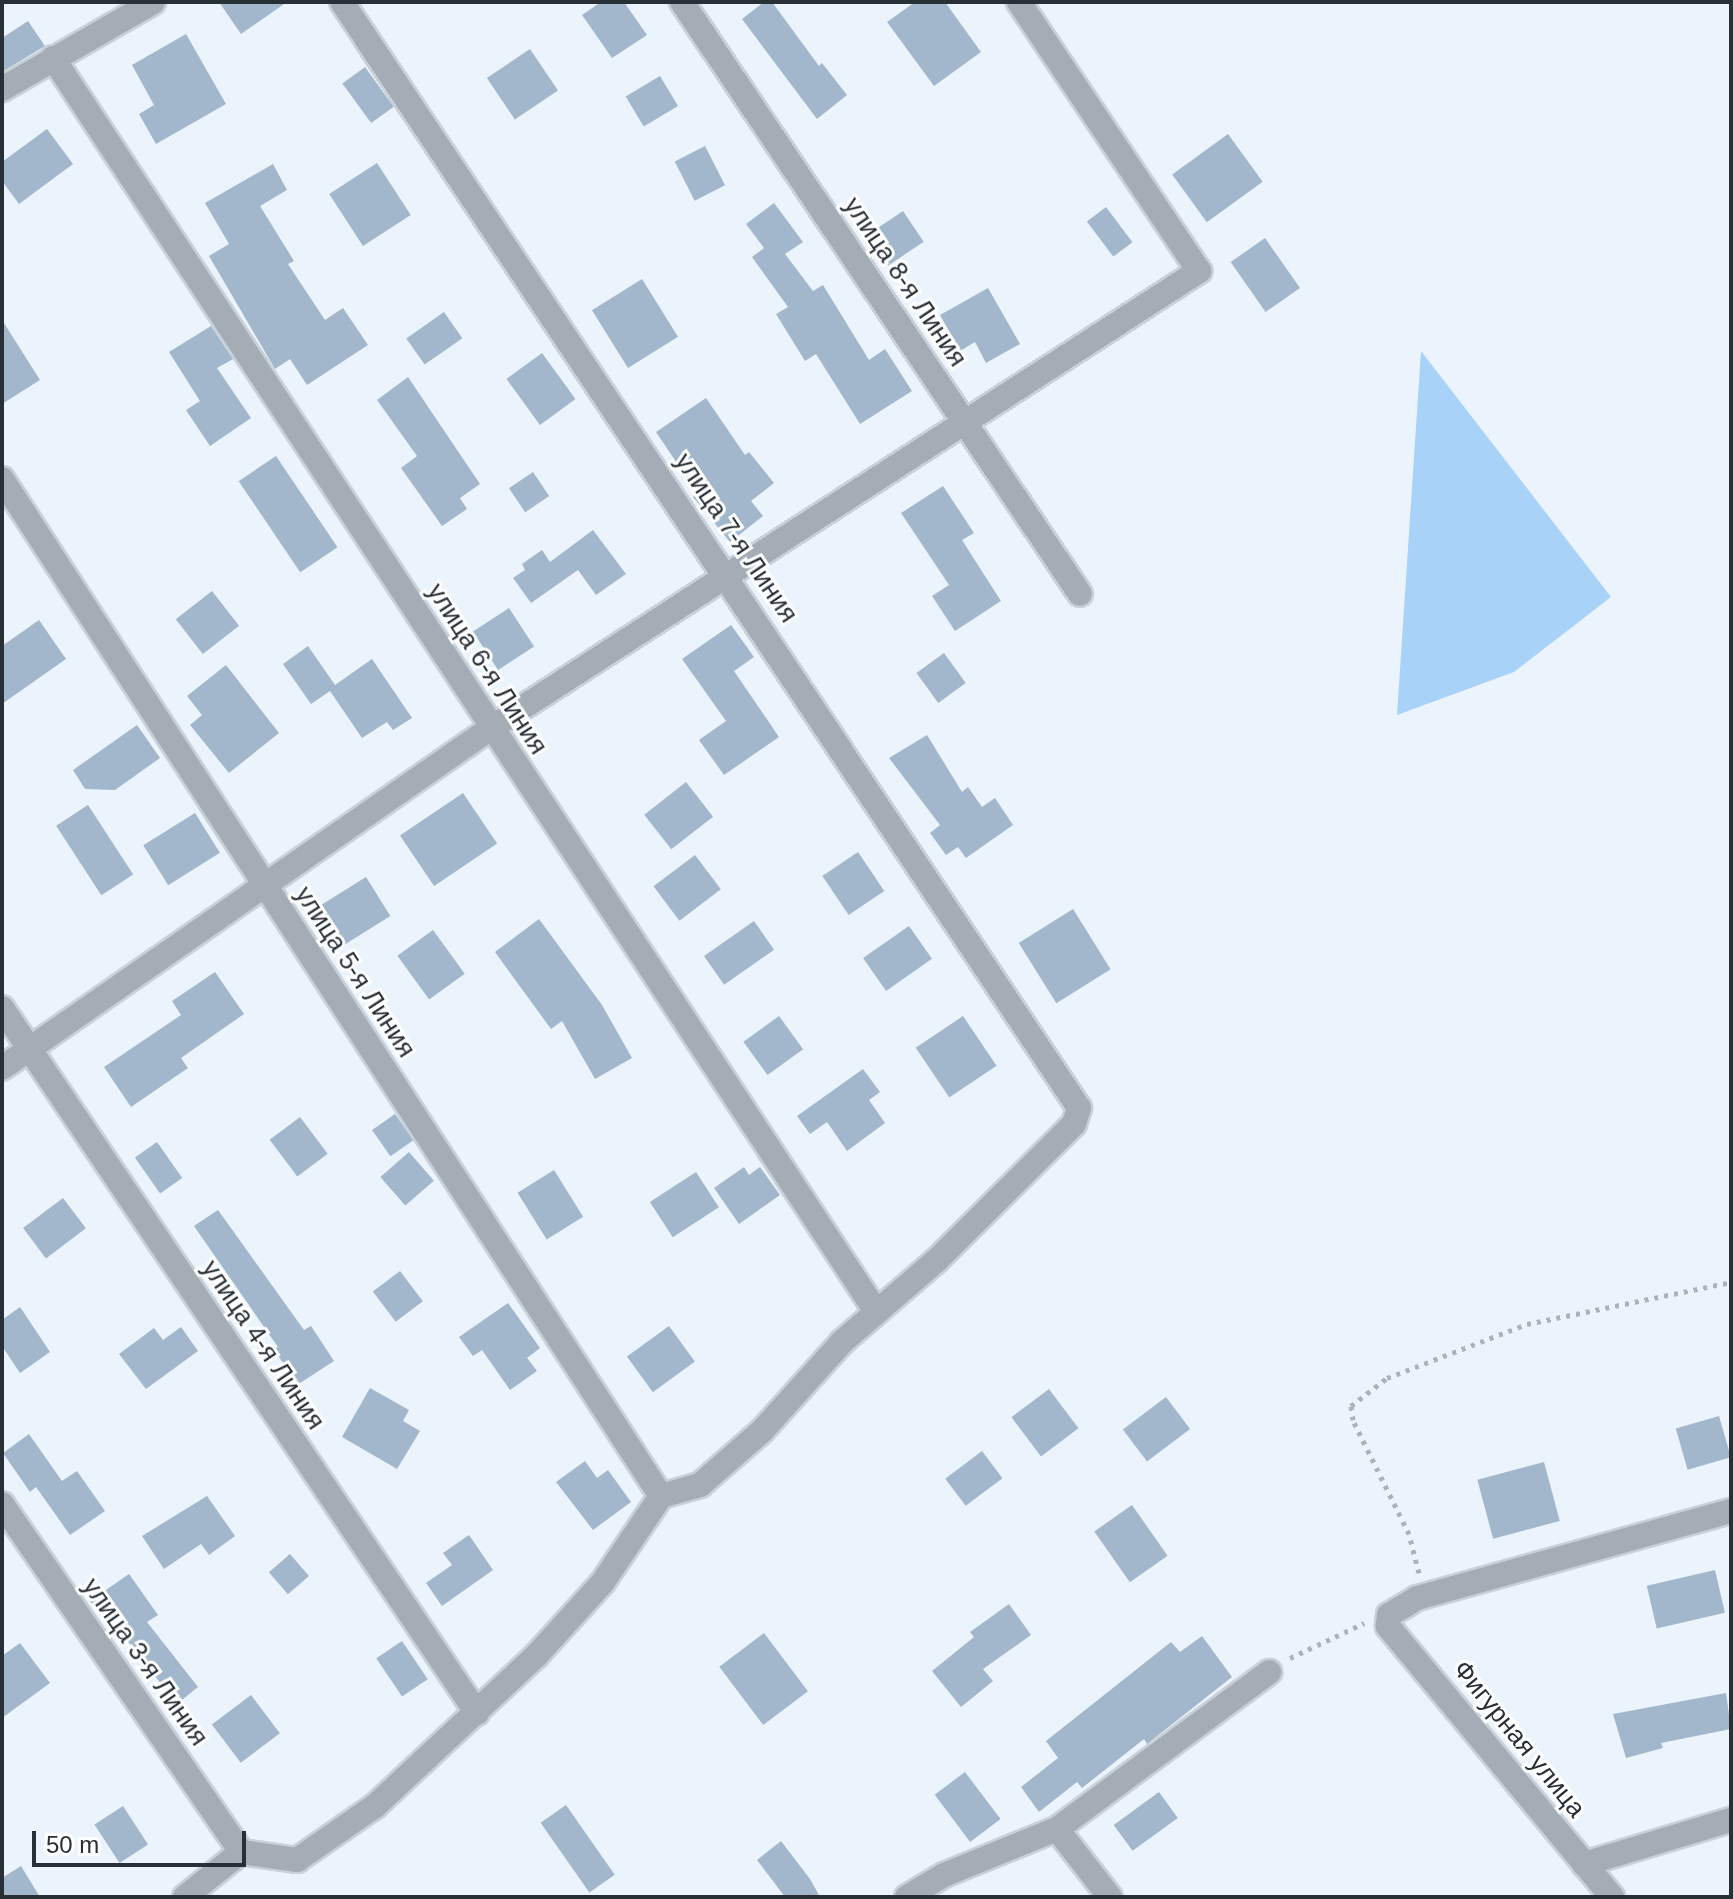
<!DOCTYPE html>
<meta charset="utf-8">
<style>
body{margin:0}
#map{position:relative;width:1733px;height:1899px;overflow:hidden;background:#ebf4fc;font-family:Helvetica,sans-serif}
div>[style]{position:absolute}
.green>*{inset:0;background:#a9d2f8}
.building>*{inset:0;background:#a2b7cb;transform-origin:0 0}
.path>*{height:5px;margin-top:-2.5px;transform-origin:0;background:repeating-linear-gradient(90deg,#aab3bb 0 4px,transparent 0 10px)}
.roads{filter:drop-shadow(2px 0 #c8d1d9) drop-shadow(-2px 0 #c8d1d9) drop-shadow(0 2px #c8d1d9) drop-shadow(0 -2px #c8d1d9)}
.minor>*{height:24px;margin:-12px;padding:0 12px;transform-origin:12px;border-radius:12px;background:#a4adb5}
span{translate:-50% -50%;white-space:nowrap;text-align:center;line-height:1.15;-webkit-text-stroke:6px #fff;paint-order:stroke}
.street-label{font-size:26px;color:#272f37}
.frame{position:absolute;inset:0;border:4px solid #272f37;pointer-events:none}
.scale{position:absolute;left:32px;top:1831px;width:214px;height:36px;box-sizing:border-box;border:4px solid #272f37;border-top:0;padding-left:10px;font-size:24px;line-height:28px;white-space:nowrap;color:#272f37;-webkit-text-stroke:6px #fff;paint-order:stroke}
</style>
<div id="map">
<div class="green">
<div style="clip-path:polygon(1421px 351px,1611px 597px,1514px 672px,1397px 715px)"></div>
</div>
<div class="building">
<div style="clip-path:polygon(219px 2px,287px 2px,241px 34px)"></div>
<div style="clip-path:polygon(601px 2px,624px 2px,647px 35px,612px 58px,582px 15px)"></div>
<div style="clip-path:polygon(764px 2px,772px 2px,819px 66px,822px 63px,847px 95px,817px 119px,742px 19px)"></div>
<div style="clip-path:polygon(915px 2px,945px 2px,981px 52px,934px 86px,887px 22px)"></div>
<div style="clip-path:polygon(28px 21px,45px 46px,2px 72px,2px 38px)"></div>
<div style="clip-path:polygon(186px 34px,226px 104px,156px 144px,139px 114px,154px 105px,132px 65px)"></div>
<div style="left:530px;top:49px;width:50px;height:52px;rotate:56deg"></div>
<div style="left:365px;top:67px;width:49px;height:28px;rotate:54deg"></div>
<div style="left:660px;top:76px;width:35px;height:40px;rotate:59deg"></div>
<div style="clip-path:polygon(47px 129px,73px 164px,19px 204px,2px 181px,2px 162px)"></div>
<div style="left:1228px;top:134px;width:59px;height:69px;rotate:54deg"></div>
<div style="left:705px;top:146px;width:44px;height:34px;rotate:63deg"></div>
<div style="left:377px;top:163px;width:62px;height:57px;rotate:57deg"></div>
<div style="clip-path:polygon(273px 164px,287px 190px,260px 206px,294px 261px,288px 264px,325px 320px,343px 308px,368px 345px,307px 385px,290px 359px,275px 369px,209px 256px,229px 244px,205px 203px)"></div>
<div style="clip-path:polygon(774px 203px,803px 242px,785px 254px,813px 291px,823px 285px,869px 360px,885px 349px,912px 391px,860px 424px,816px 354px,805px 361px,776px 314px,788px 307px,752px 257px,764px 248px,746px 224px)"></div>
<div style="left:1106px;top:207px;width:44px;height:24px;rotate:53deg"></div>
<div style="left:903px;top:211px;width:37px;height:43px;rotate:56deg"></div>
<div style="left:1265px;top:238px;width:61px;height:42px;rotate:55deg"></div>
<div style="left:642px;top:279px;width:68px;height:59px;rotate:58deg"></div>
<div style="clip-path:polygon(988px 288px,1020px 344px,986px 363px,975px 342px,960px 351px,940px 315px)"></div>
<div style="left:444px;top:312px;width:32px;height:46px;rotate:55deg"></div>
<div style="clip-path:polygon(2px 320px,40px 380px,2px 404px)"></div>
<div style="clip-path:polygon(211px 326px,233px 359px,217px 368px,251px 418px,210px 446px,186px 410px,200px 401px,169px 352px)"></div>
<div style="left:542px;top:353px;width:57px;height:44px;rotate:54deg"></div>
<div style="clip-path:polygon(408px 377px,480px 484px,460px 498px,467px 509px,442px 526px,401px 468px,417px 456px,377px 400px)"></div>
<div style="clip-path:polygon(706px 398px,745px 455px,749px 452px,774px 483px,751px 501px,763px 516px,730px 542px,693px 497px,697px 493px,656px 432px)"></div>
<div style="left:276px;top:456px;width:110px;height:45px;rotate:56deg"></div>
<div style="left:533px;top:472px;width:29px;height:29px;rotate:56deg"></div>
<div style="clip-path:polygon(943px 486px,974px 533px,962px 540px,1001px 601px,955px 631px,932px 596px,949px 585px,901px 513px)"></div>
<div style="clip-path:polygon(593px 530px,626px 574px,596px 595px,578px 570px,531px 603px,513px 578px,525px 570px,522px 564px,542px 550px,550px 562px)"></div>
<div style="left:212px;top:591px;width:44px;height:46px;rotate:52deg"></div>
<div style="left:509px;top:608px;width:46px;height:43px;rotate:57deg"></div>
<div style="clip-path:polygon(39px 620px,66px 659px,2px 704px,2px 646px)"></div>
<div style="clip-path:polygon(731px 625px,754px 657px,734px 671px,779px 737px,724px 775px,699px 740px,726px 721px,682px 659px)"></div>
<div style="clip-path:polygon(308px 646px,335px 685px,372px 659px,412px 718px,393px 730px,387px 722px,362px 738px,330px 691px,311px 704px,283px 664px)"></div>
<div style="left:944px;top:653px;width:37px;height:34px;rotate:54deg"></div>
<div style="clip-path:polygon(226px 665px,279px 733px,229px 773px,190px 725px,202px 715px,187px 696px)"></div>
<div style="clip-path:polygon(137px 725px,160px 758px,115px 790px,85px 789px,73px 770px)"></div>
<div style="clip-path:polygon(927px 735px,962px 792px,968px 787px,982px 807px,995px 798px,1013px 825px,966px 858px,958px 847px,946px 855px,930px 833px,940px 825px,889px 758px)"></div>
<div style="left:686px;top:782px;width:44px;height:53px;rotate:52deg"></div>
<div style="left:463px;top:793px;width:61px;height:76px;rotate:56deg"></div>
<div style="left:88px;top:805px;width:83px;height:38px;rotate:57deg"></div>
<div style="left:195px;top:813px;width:47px;height:61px;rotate:58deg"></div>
<div style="left:858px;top:852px;width:47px;height:43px;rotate:56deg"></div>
<div style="left:695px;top:855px;width:43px;height:52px;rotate:53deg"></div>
<div style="left:366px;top:877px;width:46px;height:59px;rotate:58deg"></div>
<div style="left:1073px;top:909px;width:71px;height:64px;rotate:58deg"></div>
<div style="clip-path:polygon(539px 919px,602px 1005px,632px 1058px,595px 1079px,562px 1021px,551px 1029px,495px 952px)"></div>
<div style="left:754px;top:921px;width:35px;height:61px;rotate:55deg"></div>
<div style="left:909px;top:926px;width:40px;height:56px;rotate:55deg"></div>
<div style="left:433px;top:930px;width:54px;height:44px;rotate:54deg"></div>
<div style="clip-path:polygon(215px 972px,244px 1014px,181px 1058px,188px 1068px,131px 1107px,104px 1067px,181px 1015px,172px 1001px)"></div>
<div style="left:779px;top:1016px;width:41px;height:44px;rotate:54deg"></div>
<div style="left:963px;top:1016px;width:60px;height:57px;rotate:56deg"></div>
<div style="clip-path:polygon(863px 1069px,880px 1092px,869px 1100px,885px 1123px,847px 1151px,827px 1122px,810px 1134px,797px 1116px)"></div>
<div style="left:395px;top:1114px;width:32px;height:28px;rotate:55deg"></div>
<div style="left:300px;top:1117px;width:46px;height:38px;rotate:53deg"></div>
<div style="left:157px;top:1142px;width:44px;height:27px;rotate:55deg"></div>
<div style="left:409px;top:1152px;width:38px;height:38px;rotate:49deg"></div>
<div style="clip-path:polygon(744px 1167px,749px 1175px,760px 1167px,780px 1195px,739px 1224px,714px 1188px)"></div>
<div style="left:554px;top:1170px;width:55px;height:43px;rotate:58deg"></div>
<div style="left:696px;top:1172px;width:42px;height:55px;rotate:57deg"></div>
<div style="left:63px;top:1198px;width:38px;height:50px;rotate:53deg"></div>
<div style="clip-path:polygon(218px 1210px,304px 1330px,311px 1326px,334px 1361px,297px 1385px,274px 1349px,278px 1347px,194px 1226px)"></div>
<div style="left:400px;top:1271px;width:38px;height:34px;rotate:53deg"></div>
<div style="clip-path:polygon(508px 1303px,540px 1348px,527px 1358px,537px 1371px,510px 1390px,482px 1350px,473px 1356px,459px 1337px)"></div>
<div style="clip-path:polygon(20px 1307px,50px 1352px,20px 1373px,2px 1346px,2px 1320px)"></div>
<div style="left:669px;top:1326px;width:44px;height:52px;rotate:54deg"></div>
<div style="clip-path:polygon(181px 1327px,198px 1351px,146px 1389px,119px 1354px,154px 1328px,163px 1340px)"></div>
<div style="clip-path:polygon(370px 1388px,409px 1410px,403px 1421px,420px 1431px,397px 1469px,342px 1437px)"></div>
<div style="left:1049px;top:1389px;width:49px;height:47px;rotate:53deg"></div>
<div style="left:1166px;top:1397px;width:40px;height:54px;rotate:53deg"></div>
<div style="left:1719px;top:1416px;width:43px;height:45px;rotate:74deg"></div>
<div style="clip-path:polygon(29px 1434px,62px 1481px,77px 1471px,105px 1511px,70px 1535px,36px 1487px,30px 1492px,3px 1453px)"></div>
<div style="left:982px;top:1451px;width:34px;height:46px;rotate:53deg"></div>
<div style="clip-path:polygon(585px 1461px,597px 1478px,608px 1470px,631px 1502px,593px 1530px,556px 1482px)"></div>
<div style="left:1544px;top:1462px;width:61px;height:69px;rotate:75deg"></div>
<div style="clip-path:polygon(207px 1496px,235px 1536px,209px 1555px,201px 1544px,164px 1569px,142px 1536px)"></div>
<div style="left:1132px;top:1505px;width:62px;height:46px;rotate:55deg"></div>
<div style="clip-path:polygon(469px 1535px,493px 1570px,442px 1606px,426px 1583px,452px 1565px,443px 1553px)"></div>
<div style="left:290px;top:1554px;width:29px;height:28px;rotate:49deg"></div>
<div style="left:1715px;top:1570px;width:44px;height:70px;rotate:77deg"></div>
<div style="clip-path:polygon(129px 1574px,158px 1615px,147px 1622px,198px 1687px,177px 1704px,125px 1638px,119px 1642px,90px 1601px)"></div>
<div style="clip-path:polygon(1009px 1604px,1031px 1635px,983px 1669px,993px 1681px,961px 1707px,932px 1671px,974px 1637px,970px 1632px)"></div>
<div style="left:764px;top:1633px;width:73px;height:56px;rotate:53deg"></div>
<div style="clip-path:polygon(1202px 1636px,1232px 1677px,1147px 1744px,1144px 1739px,1082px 1788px,1077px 1782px,1039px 1812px,1021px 1787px,1058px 1758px,1046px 1741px,1171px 1642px,1180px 1652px)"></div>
<div style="left:402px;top:1641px;width:46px;height:31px;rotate:56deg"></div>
<div style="clip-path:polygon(20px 1643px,50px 1683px,2px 1718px,2px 1656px)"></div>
<div style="clip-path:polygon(1726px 1693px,1731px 1729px,1661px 1743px,1663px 1748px,1626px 1758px,1613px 1714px)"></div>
<div style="left:251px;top:1695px;width:48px;height:49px;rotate:53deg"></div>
<div style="left:965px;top:1772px;width:59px;height:38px;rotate:53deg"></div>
<div style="left:1159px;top:1792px;width:32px;height:56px;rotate:54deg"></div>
<div style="left:566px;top:1805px;width:85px;height:31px;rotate:55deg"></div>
<div style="left:123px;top:1806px;width:46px;height:34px;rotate:57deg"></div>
<div style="clip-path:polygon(781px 1841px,810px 1879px,820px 1897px,785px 1897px,757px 1860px)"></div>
<div style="clip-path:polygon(21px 1866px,40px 1897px,2px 1897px,2px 1878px)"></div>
</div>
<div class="path">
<div style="left:1419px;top:1573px;width:40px;rotate:-104.4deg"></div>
<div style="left:1409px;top:1534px;width:127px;rotate:-116.2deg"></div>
<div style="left:1353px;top:1420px;width:14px;rotate:-98deg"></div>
<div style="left:1351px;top:1406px;width:46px;rotate:-37.9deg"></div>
<div style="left:1387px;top:1378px;width:150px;rotate:-21.1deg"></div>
<div style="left:1527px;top:1324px;width:208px;rotate:-11.6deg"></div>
<div style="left:1290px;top:1658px;width:82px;rotate:-25.3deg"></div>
</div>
<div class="roads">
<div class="minor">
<div style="left:682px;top:2px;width:713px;rotate:56.09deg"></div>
<div style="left:53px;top:58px;width:1498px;rotate:56.71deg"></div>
<div style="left:2px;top:89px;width:174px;rotate:-29.9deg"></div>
<div style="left:2px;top:479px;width:1212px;rotate:57.06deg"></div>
<div style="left:2px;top:1008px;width:850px;rotate:56.03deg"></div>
<div style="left:2px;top:1068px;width:596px;rotate:-34.81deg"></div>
<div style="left:491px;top:728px;width:843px;rotate:-32.84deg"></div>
<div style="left:1199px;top:271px;width:324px;rotate:-123.8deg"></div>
<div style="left:2px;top:1504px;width:422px;rotate:55.5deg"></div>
<div style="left:1057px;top:1829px;width:86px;rotate:52.1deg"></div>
<div style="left:1584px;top:1864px;width:153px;rotate:-16.7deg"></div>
<div style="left:185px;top:1897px;width:72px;rotate:-38.8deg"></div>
<div style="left:241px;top:1852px;width:57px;rotate:8.1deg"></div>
<div style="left:297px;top:1860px;width:95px;rotate:-34.7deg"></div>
<div style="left:375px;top:1806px;width:220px;rotate:-43deg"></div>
<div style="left:536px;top:1656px;width:100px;rotate:-47.8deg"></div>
<div style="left:603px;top:1582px;width:104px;rotate:-56deg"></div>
<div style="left:661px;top:1496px;width:41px;rotate:-15.8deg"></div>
<div style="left:700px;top:1485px;width:82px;rotate:-41.1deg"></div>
<div style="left:762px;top:1431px;width:120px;rotate:-48deg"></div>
<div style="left:842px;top:1342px;width:124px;rotate:-40.8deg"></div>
<div style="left:936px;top:1261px;width:194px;rotate:-44.8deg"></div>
<div style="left:1074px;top:1124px;width:17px;rotate:-73deg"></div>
<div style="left:1079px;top:1108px;width:1329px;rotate:-123.68deg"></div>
<div style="left:907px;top:1897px;width:43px;rotate:-30.7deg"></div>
<div style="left:944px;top:1875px;width:122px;rotate:-22.2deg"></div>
<div style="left:1057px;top:1829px;width:264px;rotate:-36.5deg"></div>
<div style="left:1612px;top:1897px;width:352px;rotate:-129.6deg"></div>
<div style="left:1388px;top:1626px;width:11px;rotate:-85deg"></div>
<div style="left:1389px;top:1615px;width:33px;rotate:-31deg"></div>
<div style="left:1417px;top:1598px;width:326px;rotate:-15.5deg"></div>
</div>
</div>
<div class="street-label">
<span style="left:905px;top:282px;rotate:56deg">улица 8-я Линия</span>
<span style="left:736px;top:538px;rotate:56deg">улица 7-я Линия</span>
<span style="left:487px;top:669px;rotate:57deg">улица 6-я Линия</span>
<span style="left:355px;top:972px;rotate:57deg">улица 5-я Линия</span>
<span style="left:263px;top:1345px;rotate:56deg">улица 4-я Линия</span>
<span style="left:145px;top:1662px;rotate:55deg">улица 3-я Линия</span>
<span style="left:1519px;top:1739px;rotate:51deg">Фигурная улица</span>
</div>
<div class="frame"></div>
<div class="scale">50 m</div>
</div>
